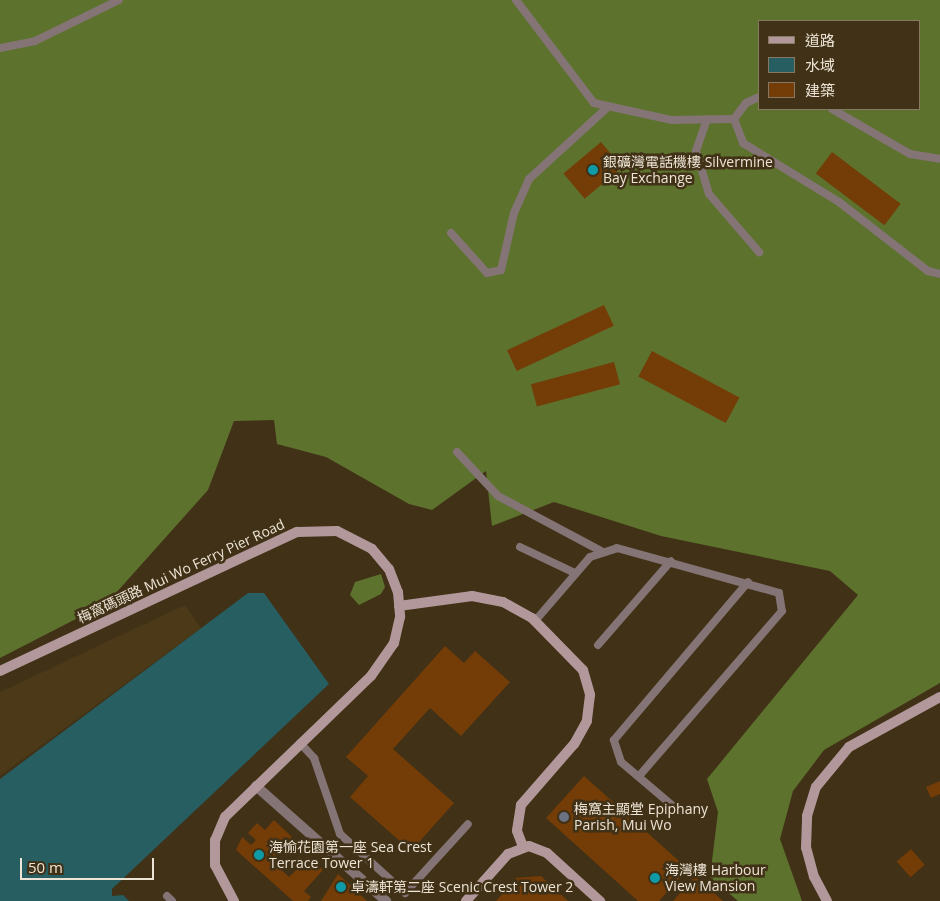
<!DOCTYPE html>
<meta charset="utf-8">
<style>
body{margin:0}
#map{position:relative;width:940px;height:901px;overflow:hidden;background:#403117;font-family:"Open Sans","Noto Sans TC",sans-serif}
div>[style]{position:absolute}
.built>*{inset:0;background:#4b3918}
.forest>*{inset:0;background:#5d722d}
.water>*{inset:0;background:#265e62}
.building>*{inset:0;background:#743c07;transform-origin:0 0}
.lane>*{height:8px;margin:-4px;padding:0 4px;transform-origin:4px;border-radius:4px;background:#847475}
.street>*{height:10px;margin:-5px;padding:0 5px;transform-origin:5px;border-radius:5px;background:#847475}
.secondary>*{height:10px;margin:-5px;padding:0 5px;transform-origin:5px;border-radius:5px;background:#b2989a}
.dots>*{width:14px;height:14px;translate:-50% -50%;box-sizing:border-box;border:2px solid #403117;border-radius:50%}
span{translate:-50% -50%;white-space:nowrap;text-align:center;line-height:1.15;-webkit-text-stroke:5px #403117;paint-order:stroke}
.poi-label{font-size:14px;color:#ede4d5}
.left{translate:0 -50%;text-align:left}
.street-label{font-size:14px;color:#ede4d5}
.legend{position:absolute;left:758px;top:20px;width:162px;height:90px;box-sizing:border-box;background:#403117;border:1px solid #857963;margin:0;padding:6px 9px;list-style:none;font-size:15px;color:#ede4d5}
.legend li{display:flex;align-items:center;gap:10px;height:25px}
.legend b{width:25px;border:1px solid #857963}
.scale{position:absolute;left:20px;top:858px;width:134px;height:22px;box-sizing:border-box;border:2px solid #ede4d5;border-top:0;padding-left:6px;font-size:15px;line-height:18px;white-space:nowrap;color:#ede4d5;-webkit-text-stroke:4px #403117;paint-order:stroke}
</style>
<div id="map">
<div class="built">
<div style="clip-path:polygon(185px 605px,201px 628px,0 776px,0 692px)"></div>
</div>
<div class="forest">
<div style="clip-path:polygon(evenodd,0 0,940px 0,940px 683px,824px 750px,793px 791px,780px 839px,802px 901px,738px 901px,710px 877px,718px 812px,707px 779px,858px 595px,830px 571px,661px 536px,554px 502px,492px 526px,486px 471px,432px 510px,409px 504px,326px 457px,277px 444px,274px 420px,234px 421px,208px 490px,107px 603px,0 658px,0 0,759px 21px,919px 21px,919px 109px,759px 109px,759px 21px)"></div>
<div style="clip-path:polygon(381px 574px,385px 587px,381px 594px,359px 605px,350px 595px,355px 582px)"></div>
</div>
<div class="water">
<div style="clip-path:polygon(248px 593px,264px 593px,329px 684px,112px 889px,112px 896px,123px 895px,129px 901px,0 901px,0 779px)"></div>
</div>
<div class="building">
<div style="left:601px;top:142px;width:33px;height:49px;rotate:50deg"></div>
<div style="left:832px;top:152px;width:86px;height:27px;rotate:37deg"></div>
<div style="left:604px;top:305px;width:23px;height:107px;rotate:65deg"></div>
<div style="left:652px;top:351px;width:99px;height:29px;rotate:28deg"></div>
<div style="left:614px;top:362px;width:23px;height:86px;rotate:75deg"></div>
<div style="clip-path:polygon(445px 646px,464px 663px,475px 651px,510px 682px,461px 736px,430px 708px,393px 749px,454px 803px,411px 851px,350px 797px,368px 776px,346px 757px)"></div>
<div style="clip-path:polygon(584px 776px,688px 869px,659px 901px,638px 901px,546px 818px)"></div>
<div style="clip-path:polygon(940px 781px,940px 794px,931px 798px,926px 787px)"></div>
<div style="clip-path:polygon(274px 820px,292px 837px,271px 860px,289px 877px,298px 868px,293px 864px,299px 857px,304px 861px,308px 857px,323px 870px,304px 891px,311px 897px,308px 901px,293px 901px,236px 850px,242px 837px,251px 845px,256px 840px,248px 833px,257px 823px,265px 830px)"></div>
<div style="left:911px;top:849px;width:21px;height:19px;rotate:49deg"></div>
<div style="clip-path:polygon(338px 874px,367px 901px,321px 901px)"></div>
<div style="clip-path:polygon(541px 876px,568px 901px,496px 901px,516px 878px)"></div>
<div style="clip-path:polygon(695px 876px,723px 901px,673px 901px)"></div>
</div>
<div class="lane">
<div style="left:516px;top:0;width:129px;rotate:52.9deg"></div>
<div style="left:594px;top:103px;width:80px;rotate:12.3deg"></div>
<div style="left:672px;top:120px;width:62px;rotate:-0.9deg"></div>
<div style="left:734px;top:119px;width:26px;rotate:69deg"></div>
<div style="left:743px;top:143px;width:113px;rotate:31.6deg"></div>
<div style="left:839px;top:202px;width:113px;rotate:37.8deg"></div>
<div style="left:928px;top:271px;width:12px;rotate:14deg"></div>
<div style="left:0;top:48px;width:36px;rotate:-11deg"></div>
<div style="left:35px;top:41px;width:93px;rotate:-26deg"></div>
<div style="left:832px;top:109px;width:90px;rotate:30deg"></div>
<div style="left:910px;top:154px;width:30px;rotate:9deg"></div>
<div style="left:707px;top:119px;width:34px;rotate:109deg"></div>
<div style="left:696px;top:151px;width:45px;rotate:73.2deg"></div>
<div style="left:709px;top:194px;width:77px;rotate:49.2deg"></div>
<div style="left:734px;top:119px;width:20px;rotate:-53deg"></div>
<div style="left:746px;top:103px;width:14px;rotate:-25deg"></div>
<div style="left:451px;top:233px;width:54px;rotate:48deg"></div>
<div style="left:487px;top:273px;width:14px;rotate:-12deg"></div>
<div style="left:501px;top:270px;width:58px;rotate:-77.2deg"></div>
<div style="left:514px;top:213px;width:37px;rotate:-66deg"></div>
<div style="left:529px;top:179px;width:108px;rotate:-42.4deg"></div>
<div style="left:457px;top:452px;width:60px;rotate:47deg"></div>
<div style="left:498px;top:496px;width:117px;rotate:28.1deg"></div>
<div style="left:520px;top:547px;width:61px;rotate:25.3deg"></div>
<div style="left:535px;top:621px;width:84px;rotate:-49.3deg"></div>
<div style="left:590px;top:557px;width:28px;rotate:-18deg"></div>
<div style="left:617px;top:548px;width:168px;rotate:15.5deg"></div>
<div style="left:779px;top:593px;width:18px;rotate:81deg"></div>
<div style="left:782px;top:611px;width:218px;rotate:130.9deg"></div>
<div style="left:598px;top:645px;width:111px;rotate:-49deg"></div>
<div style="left:300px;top:743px;width:21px;rotate:47deg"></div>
<div style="left:314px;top:758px;width:80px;rotate:71.1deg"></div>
<div style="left:340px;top:834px;width:88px;rotate:42.2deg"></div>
<div style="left:405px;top:893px;width:93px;rotate:-47.6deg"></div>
<div style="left:680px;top:812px;width:77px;rotate:-139.7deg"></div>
<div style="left:621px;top:762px;width:23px;rotate:-108deg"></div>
<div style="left:614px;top:740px;width:207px;rotate:-49.7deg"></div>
<div style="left:167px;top:896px;width:7px;rotate:45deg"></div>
</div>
<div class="street">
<div style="left:256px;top:786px;width:174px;rotate:41.5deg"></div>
</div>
<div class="secondary">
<div style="left:399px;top:606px;width:74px;rotate:-7.8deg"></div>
<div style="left:472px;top:596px;width:32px;rotate:11deg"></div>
<div style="left:503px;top:602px;width:33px;rotate:29deg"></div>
<div style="left:532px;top:618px;width:73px;rotate:45.6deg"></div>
<div style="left:583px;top:670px;width:26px;rotate:74deg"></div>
<div style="left:590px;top:695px;width:26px;rotate:97deg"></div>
<div style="left:587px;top:721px;width:26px;rotate:119deg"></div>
<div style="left:574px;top:744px;width:81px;rotate:131deg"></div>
<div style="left:521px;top:805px;width:26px;rotate:99deg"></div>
<div style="left:517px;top:831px;width:17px;rotate:69deg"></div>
<div style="left:0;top:671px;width:328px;rotate:-25.1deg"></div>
<div style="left:297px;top:532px;width:40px;rotate:-1.4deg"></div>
<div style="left:337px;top:531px;width:39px;rotate:27deg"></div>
<div style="left:372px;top:549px;width:26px;rotate:50deg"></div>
<div style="left:389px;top:569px;width:25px;rotate:69deg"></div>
<div style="left:398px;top:592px;width:25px;rotate:85deg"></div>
<div style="left:400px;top:617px;width:27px;rotate:103deg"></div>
<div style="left:394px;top:643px;width:40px;rotate:124.9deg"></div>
<div style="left:371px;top:676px;width:203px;rotate:136deg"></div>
<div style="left:225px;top:817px;width:25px;rotate:113deg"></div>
<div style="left:215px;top:840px;width:25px;rotate:90deg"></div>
<div style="left:215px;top:865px;width:41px;rotate:62.2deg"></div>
<div style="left:466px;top:901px;width:63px;rotate:-48.2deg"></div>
<div style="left:508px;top:854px;width:22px;rotate:-21deg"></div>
<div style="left:529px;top:846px;width:19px;rotate:21deg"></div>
<div style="left:547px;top:853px;width:72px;rotate:42.2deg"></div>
<div style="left:827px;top:901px;width:27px;rotate:-118deg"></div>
<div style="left:814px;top:877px;width:30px;rotate:-105deg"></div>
<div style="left:806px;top:848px;width:32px;rotate:-88deg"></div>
<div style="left:807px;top:816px;width:30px;rotate:-73deg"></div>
<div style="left:816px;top:787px;width:52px;rotate:-50.5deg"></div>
<div style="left:849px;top:747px;width:104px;rotate:-28.8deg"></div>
</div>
<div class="dots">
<div style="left:593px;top:170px;background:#0f9aa8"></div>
<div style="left:564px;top:817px;background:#6b7280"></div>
<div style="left:259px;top:855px;background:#0f9aa8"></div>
<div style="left:655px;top:878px;background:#0f9aa8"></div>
<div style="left:341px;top:887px;background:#0f9aa8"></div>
</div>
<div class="poi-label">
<span class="left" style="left:603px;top:170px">銀礦灣電話機樓 Silvermine<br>Bay Exchange</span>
<span class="left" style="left:574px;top:817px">梅窩主顯堂 Epiphany<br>Parish, Mui Wo</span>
<span class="left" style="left:269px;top:855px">海愉花園第一座 Sea Crest<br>Terrace Tower 1</span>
<span class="left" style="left:665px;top:878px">海灣樓 Harbour<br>View Mansion</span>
<span class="left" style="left:351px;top:887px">卓濤軒第二座 Scenic Crest Tower 2</span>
</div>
<div class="street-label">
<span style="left:181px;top:571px;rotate:-25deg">梅窩碼頭路 Mui Wo Ferry Pier Road</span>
</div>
<ul class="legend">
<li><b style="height:6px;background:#b2989a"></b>道路</li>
<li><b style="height:14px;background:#265e62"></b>水域</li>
<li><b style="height:14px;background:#743c07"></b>建築</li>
</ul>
<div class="scale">50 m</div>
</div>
